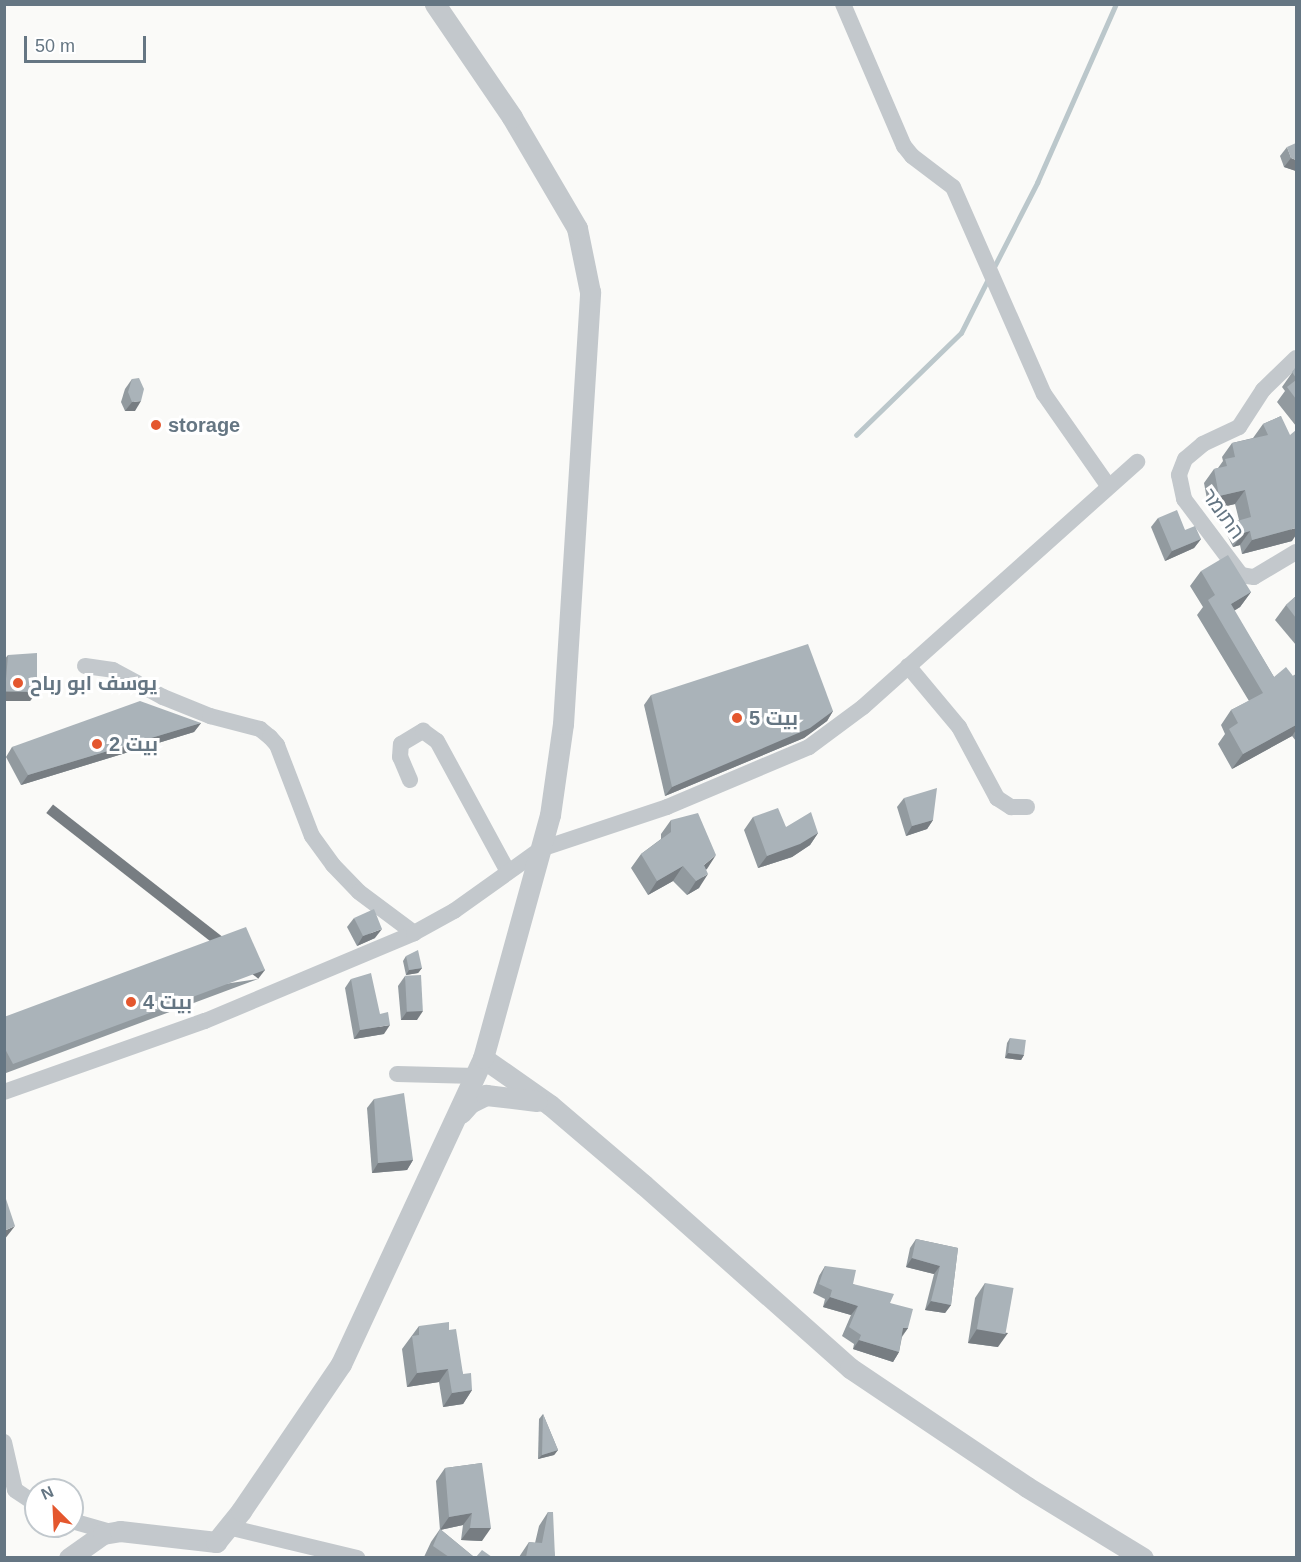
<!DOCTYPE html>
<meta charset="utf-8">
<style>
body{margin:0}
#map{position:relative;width:1301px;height:1562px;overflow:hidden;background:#fafaf8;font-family:Helvetica,Cairo,"Noto Sans Hebrew",sans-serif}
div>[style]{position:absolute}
.stream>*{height:4.5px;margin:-2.25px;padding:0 2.25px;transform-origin:2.25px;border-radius:2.25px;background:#bbc7cb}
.minor>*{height:16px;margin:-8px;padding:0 8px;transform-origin:8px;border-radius:8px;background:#c3c8cc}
.tertiary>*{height:21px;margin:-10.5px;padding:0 10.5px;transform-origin:10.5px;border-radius:10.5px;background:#c3c8cc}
.wall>*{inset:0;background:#929a9f}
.shaded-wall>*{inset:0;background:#777d82;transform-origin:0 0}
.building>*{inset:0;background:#aab3b9;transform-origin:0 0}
.dots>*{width:16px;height:16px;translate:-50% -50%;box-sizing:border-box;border:3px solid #fff;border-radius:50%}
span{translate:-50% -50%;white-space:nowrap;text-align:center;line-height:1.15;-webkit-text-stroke:6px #fff;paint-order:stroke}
.poi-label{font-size:20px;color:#657683;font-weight:700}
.left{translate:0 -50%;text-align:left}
.street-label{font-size:20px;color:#657683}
.frame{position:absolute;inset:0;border:6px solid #657683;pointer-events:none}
.north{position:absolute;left:24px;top:1478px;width:60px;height:60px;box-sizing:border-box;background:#fff;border:2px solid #c1c8cd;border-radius:50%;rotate:336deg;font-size:16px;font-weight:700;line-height:24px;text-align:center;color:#657683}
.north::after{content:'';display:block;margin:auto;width:21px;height:27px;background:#e4572e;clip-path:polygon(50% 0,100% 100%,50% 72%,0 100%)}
.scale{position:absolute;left:24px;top:36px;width:122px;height:27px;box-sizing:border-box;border:3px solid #657683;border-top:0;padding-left:8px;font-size:18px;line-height:21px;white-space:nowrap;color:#657683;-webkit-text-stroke:4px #fff;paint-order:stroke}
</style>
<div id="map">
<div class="stream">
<div style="left:993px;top:269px;width:97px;rotate:-62.9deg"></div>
<div style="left:1037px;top:183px;width:196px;rotate:-66.2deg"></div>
<div style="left:856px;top:435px;width:146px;rotate:-44.2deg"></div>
<div style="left:961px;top:333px;width:60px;rotate:-63.4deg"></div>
</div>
<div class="minor">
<div style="left:843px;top:4px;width:155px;rotate:66.8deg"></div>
<div style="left:904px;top:146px;width:13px;rotate:51deg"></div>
<div style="left:912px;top:156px;width:51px;rotate:37.1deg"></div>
<div style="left:953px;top:187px;width:226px;rotate:66.3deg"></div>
<div style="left:1044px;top:394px;width:113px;rotate:55deg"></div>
<div style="left:1296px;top:358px;width:46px;rotate:135.9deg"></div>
<div style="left:1263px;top:390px;width:44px;rotate:123deg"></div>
<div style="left:1239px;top:427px;width:40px;rotate:155deg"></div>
<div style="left:1203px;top:444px;width:23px;rotate:140deg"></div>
<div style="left:1185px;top:459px;width:17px;rotate:111deg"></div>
<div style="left:1179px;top:475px;width:25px;rotate:78deg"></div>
<div style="left:1184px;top:499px;width:95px;rotate:53.1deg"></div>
<div style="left:1241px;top:575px;width:13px;rotate:9deg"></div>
<div style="left:1254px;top:577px;width:49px;rotate:-30.8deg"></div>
<div style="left:85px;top:666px;width:28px;rotate:8deg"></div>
<div style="left:113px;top:670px;width:57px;rotate:28.4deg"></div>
<div style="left:163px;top:697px;width:51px;rotate:22deg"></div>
<div style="left:210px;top:716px;width:52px;rotate:14.6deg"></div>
<div style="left:260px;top:729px;width:13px;rotate:39deg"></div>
<div style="left:270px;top:737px;width:11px;rotate:49deg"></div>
<div style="left:277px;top:745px;width:97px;rotate:69deg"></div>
<div style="left:312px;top:836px;width:36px;rotate:54deg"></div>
<div style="left:333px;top:865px;width:37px;rotate:46deg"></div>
<div style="left:359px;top:892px;width:69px;rotate:36.7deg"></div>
<div style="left:908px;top:666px;width:80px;rotate:50.1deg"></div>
<div style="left:959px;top:727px;width:81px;rotate:61.8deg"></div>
<div style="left:997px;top:798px;width:17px;rotate:33deg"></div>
<div style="left:1011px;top:807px;width:16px"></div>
<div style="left:410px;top:780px;width:25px;rotate:-113deg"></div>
<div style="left:400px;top:757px;width:13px;rotate:-86deg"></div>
<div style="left:401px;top:744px;width:26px;rotate:-31deg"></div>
<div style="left:423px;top:731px;width:17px;rotate:36deg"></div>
<div style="left:437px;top:741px;width:149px;rotate:61.5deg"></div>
<div style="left:397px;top:1074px;width:79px;rotate:1.5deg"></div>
<div style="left:4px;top:1092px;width:213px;rotate:-19.5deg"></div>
<div style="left:205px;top:1021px;width:227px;rotate:-22.8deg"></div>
<div style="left:414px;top:933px;width:46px;rotate:-28.8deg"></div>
<div style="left:454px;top:911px;width:107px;rotate:-35.5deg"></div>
<div style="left:541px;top:849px;width:133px;rotate:-18.4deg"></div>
<div style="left:667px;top:807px;width:154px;rotate:-22.9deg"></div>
<div style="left:809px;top:747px;width:67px;rotate:-36.5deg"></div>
<div style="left:863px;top:707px;width:368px;rotate:-41.8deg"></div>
<div style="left:4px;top:1442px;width:49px;rotate:77.1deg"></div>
<div style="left:15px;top:1490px;width:25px;rotate:34deg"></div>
<div style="left:72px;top:1521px;width:40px;rotate:16deg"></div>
<div style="left:228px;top:1527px;width:133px;rotate:13.5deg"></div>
</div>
<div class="tertiary">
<div style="left:483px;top:1058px;width:82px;rotate:35deg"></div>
<div style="left:550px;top:1105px;width:123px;rotate:40.4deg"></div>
<div style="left:644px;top:1185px;width:276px;rotate:41.6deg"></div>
<div style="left:850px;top:1368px;width:213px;rotate:33.9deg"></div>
<div style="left:1027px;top:1487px;width:136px;rotate:31.5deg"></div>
<div style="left:461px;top:1113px;width:13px;rotate:-48deg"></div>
<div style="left:470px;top:1103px;width:18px;rotate:-27deg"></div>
<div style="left:486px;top:1095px;width:51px;rotate:6.7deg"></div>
<div style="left:69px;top:1558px;width:42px;rotate:-35.2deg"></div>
<div style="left:103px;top:1534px;width:17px;rotate:-10deg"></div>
<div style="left:120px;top:1531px;width:97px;rotate:6.5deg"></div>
<div style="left:216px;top:1542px;width:40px;rotate:-51deg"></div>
<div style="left:241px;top:1511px;width:178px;rotate:-55.8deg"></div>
<div style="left:341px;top:1364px;width:337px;rotate:-65.1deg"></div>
<div style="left:483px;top:1058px;width:252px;rotate:-74.6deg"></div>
<div style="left:550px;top:815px;width:92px;rotate:-81.9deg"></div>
<div style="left:563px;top:724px;width:433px;rotate:-86.4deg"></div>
<div style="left:590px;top:292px;width:65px;rotate:-101.5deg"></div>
<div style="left:577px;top:228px;width:129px;rotate:-120.4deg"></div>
<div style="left:512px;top:117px;width:137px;rotate:-124.3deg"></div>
</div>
<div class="wall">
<div style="clip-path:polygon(1287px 147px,1296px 171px,1284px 167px,1280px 156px)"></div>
<div style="clip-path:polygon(1296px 367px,1296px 426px,1277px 402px,1285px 391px,1282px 387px)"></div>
<div style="clip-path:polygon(132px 379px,135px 411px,125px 411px,121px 402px,125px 389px)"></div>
<div style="clip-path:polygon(1281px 416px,1292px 541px,1242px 554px,1240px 545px,1233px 547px,1227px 535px,1237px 521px,1239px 520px,1235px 504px,1209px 510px,1204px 483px,1214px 469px,1218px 468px,1223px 461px,1222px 457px,1232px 443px,1253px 438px,1263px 424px)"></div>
<div style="clip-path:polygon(1158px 518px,1185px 530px,1201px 539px,1194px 548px,1165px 561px,1151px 527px)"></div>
<div style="clip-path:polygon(1201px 571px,1251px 592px,1240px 607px,1234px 611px,1274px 677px,1293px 676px,1296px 674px,1296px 741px,1292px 736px,1232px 769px,1218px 744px,1225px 734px,1221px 725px,1231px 710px,1249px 701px,1197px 615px,1203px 607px,1190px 586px)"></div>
<div style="clip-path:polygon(1296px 596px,1296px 645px,1275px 620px,1286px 605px)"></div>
<div style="clip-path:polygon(8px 655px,37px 692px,30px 701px,4px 701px,4px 660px)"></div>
<div style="clip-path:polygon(651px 695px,833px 711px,827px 721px,804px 738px,665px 796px,644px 705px)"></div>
<div style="clip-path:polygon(201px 723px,194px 732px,21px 785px,6px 757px,12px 747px)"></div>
<div style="clip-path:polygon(904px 798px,933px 820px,927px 829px,906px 836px,897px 807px)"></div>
<div style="clip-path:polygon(753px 817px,786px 827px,818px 833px,810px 845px,792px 857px,758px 868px,744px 830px)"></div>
<div style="clip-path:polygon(671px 820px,706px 869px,699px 888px,687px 895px,673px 881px,648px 895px,631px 868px,641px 854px,661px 839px,661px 834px)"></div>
<div style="clip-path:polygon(354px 918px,375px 938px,357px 946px,347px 927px)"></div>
<div style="clip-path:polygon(406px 956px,422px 968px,418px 973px,406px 975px,403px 961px)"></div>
<div style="clip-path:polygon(405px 976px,417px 1020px,401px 1020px,398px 986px)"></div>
<div style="clip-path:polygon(258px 979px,6px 1073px,4px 1069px,4px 1017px)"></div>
<div style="clip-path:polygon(351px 979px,384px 1034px,354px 1039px,345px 988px)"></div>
<div style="clip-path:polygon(1010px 1038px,1024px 1055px,1021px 1060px,1005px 1058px,1007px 1043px)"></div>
<div style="clip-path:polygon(374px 1099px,413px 1160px,407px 1170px,372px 1173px,367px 1108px)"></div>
<div style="clip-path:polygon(916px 1239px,958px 1248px,951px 1305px,945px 1313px,925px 1310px,934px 1274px,906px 1267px,910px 1248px)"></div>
<div style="clip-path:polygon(825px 1266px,853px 1284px,890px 1303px,908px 1328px,902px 1337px,899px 1352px,893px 1362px,853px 1349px,854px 1344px,842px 1336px,851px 1315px,823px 1307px,825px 1299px,813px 1293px,819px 1276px)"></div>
<div style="clip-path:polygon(985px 1283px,998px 1347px,968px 1343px,975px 1298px)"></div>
<div style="clip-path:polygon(419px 1326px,449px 1330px,463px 1374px,472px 1390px,463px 1404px,443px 1407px,439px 1382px,407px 1387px,402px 1349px)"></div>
<div style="clip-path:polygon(543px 1414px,558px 1450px,554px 1455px,538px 1459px,539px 1419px)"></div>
<div style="clip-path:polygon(482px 1463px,482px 1541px,461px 1540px,463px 1525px,440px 1530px,436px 1481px,445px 1468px)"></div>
<div style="clip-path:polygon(548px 1512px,555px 1557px,519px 1557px,529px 1542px,535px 1543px,539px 1526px)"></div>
<div style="clip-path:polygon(440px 1529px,474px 1557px,424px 1557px,431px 1542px)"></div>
</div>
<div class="shaded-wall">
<div style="clip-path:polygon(1291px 158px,1296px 160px,1296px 171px,1284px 167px)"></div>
<div style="clip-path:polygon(141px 401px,135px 411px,125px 411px,132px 402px)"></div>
<div style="clip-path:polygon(1245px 490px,1235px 504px,1209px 510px,1219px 496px)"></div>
<div style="clip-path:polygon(1296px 528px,1296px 535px,1292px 541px,1242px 554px,1252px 540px)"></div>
<div style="clip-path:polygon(1250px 531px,1240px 545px,1233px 547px,1243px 533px)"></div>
<div style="clip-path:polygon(1201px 539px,1194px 548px,1165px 561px,1172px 551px)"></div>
<div style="clip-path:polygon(1251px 592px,1240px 607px,1220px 619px,1231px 604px)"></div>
<div style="clip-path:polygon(4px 692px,37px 692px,30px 701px,4px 701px)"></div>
<div style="clip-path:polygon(833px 711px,827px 721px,804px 738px,665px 796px,672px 787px)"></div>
<div style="clip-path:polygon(201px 723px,194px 732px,21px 785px,28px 775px)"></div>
<div style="clip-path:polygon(1296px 725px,1296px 730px,1292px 736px,1232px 769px,1243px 754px)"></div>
<div style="clip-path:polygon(933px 820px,927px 829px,906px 836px,912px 826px)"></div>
<div style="clip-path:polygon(818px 833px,810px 845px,792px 857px,758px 868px,767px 856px)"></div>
<div style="clip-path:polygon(716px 855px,707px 869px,694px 879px,704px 865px)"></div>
<div style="clip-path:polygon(683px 866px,673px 881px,648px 895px,657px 881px)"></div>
<div style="clip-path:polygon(708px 874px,699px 888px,687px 895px,696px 881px)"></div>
<div style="clip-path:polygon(382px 929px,375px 938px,357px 946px,363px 936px)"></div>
<div style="clip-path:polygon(422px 968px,418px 973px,406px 975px,409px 970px)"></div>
<div style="left:265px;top:970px;width:11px;height:269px;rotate:128deg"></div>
<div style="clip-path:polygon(408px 1010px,423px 1011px,417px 1020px,401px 1020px)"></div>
<div style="clip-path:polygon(390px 1025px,384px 1034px,354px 1039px,360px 1030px)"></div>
<div style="clip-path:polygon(1008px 1053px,1024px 1055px,1021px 1060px,1005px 1058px)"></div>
<div style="clip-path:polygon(413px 1160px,407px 1170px,372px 1173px,378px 1163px)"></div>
<div style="clip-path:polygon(15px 1226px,4px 1240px,4px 1231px)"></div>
<div style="clip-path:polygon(912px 1258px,940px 1266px,934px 1274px,906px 1267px)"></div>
<div style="clip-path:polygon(830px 1297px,858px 1306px,851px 1315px,823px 1307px)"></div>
<div style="clip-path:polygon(931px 1301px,951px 1305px,945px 1313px,925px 1310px)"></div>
<div style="clip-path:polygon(903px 1328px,908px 1328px,901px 1337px)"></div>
<div style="clip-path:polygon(977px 1329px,1008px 1333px,998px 1347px,968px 1343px)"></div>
<div style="clip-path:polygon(859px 1340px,899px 1352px,893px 1362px,853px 1349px)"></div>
<div style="clip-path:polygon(448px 1369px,439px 1382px,407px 1387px,417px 1373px)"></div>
<div style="clip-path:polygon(472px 1390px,463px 1404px,443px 1407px,452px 1393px)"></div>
<div style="clip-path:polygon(558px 1450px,554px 1455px,538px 1459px,542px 1455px)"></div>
<div style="clip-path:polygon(472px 1513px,463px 1525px,440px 1530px,449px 1517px)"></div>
<div style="clip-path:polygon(470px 1528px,491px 1528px,482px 1541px,461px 1540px)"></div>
</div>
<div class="building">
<div style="clip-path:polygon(1296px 143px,1296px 160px,1291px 158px,1287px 147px)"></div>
<div style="clip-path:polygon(1296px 367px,1296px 378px,1292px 372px)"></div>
<div style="clip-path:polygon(139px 378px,144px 389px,141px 401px,132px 402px,128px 392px,132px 379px)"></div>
<div style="clip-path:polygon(1296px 380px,1296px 399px,1287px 387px)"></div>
<div style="clip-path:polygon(1281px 416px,1290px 435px,1296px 430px,1296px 528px,1252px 540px,1250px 531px,1243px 533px,1237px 521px,1251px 517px,1245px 490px,1219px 496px,1214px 469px,1227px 466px,1225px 459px,1235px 457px,1232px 443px,1268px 435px,1263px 424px)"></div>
<div style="clip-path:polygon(1177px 510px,1185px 530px,1195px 526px,1201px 539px,1172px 551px,1158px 518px)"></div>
<div style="clip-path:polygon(1228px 555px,1251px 592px,1231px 604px,1274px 677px,1286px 667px,1293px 676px,1296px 674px,1296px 725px,1243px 754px,1229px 729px,1238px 723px,1231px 710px,1263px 693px,1208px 600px,1215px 595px,1201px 571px)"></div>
<div style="clip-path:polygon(1296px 596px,1296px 618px,1286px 605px)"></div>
<div style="clip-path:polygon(808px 644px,833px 711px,810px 728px,672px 787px,651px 695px)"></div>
<div style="clip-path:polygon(37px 653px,37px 692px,5px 691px,8px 655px)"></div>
<div style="clip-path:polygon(140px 701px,201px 723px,28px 775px,12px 747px)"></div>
<div style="clip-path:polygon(937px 788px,933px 820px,912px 826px,904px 798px)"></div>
<div style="clip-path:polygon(778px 808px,786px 827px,811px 812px,818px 833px,800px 844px,767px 856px,753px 817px)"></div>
<div style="clip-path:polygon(698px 813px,716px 855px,704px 865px,708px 874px,696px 881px,683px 866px,657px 881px,641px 854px,671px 832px,671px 820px)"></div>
<div style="clip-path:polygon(374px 909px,382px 929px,363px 936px,354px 918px)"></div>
<div style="clip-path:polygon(246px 927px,265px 970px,13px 1064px,4px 1047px,4px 1017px)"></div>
<div style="clip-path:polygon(418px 950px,422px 968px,409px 970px,406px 956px)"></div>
<div style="clip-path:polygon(371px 973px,380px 1014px,388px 1012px,390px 1025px,360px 1030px,351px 979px)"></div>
<div style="left:421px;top:975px;width:36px;height:16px;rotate:87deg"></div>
<div style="left:1010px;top:1038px;width:16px;height:15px;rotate:7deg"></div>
<div style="clip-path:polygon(404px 1093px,413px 1160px,378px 1163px,374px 1099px)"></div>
<div style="clip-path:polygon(4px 1193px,15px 1226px,4px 1231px)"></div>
<div style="clip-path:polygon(916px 1239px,958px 1248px,951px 1305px,931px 1301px,940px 1266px,912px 1258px)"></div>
<div style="clip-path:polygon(825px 1266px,856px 1270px,853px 1284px,894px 1294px,890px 1303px,913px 1309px,908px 1328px,903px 1328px,899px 1352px,859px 1340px,861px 1335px,849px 1327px,858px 1306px,830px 1297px,832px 1290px,819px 1284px)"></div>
<div style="left:985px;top:1283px;width:29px;height:47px;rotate:10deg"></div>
<div style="clip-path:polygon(449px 1322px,449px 1330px,456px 1329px,463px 1374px,471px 1373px,472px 1390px,452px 1393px,448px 1369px,417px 1373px,412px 1336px,419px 1335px,419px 1326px)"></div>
<div style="clip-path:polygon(543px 1414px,558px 1450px,542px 1455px)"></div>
<div style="clip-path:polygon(482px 1463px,491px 1528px,470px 1528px,472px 1513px,449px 1517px,445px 1468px)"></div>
<div style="clip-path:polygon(548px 1512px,553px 1512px,555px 1557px,526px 1557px,529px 1542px,542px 1543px)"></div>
<div style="clip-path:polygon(440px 1529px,474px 1557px,449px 1557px,433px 1546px)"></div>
<div style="clip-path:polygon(482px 1550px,492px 1557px,476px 1557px)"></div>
</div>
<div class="dots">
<div style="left:156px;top:425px;background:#e4572e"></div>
<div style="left:18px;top:683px;background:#e4572e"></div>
<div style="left:737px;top:718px;background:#e4572e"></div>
<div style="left:97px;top:744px;background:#e4572e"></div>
<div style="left:131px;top:1002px;background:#e4572e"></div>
</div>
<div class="poi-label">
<span class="left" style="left:168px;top:425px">storage</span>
<span class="left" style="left:30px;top:683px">يوسف ابو رباح</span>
<span class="left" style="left:749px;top:718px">بيت 5</span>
<span class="left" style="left:109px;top:744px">بيت 2</span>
<span class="left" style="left:143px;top:1002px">بيت 4</span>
</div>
<div class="street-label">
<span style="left:1223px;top:514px;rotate:54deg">התומר</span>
</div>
<div class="frame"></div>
<div class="north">N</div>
<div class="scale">50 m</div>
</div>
